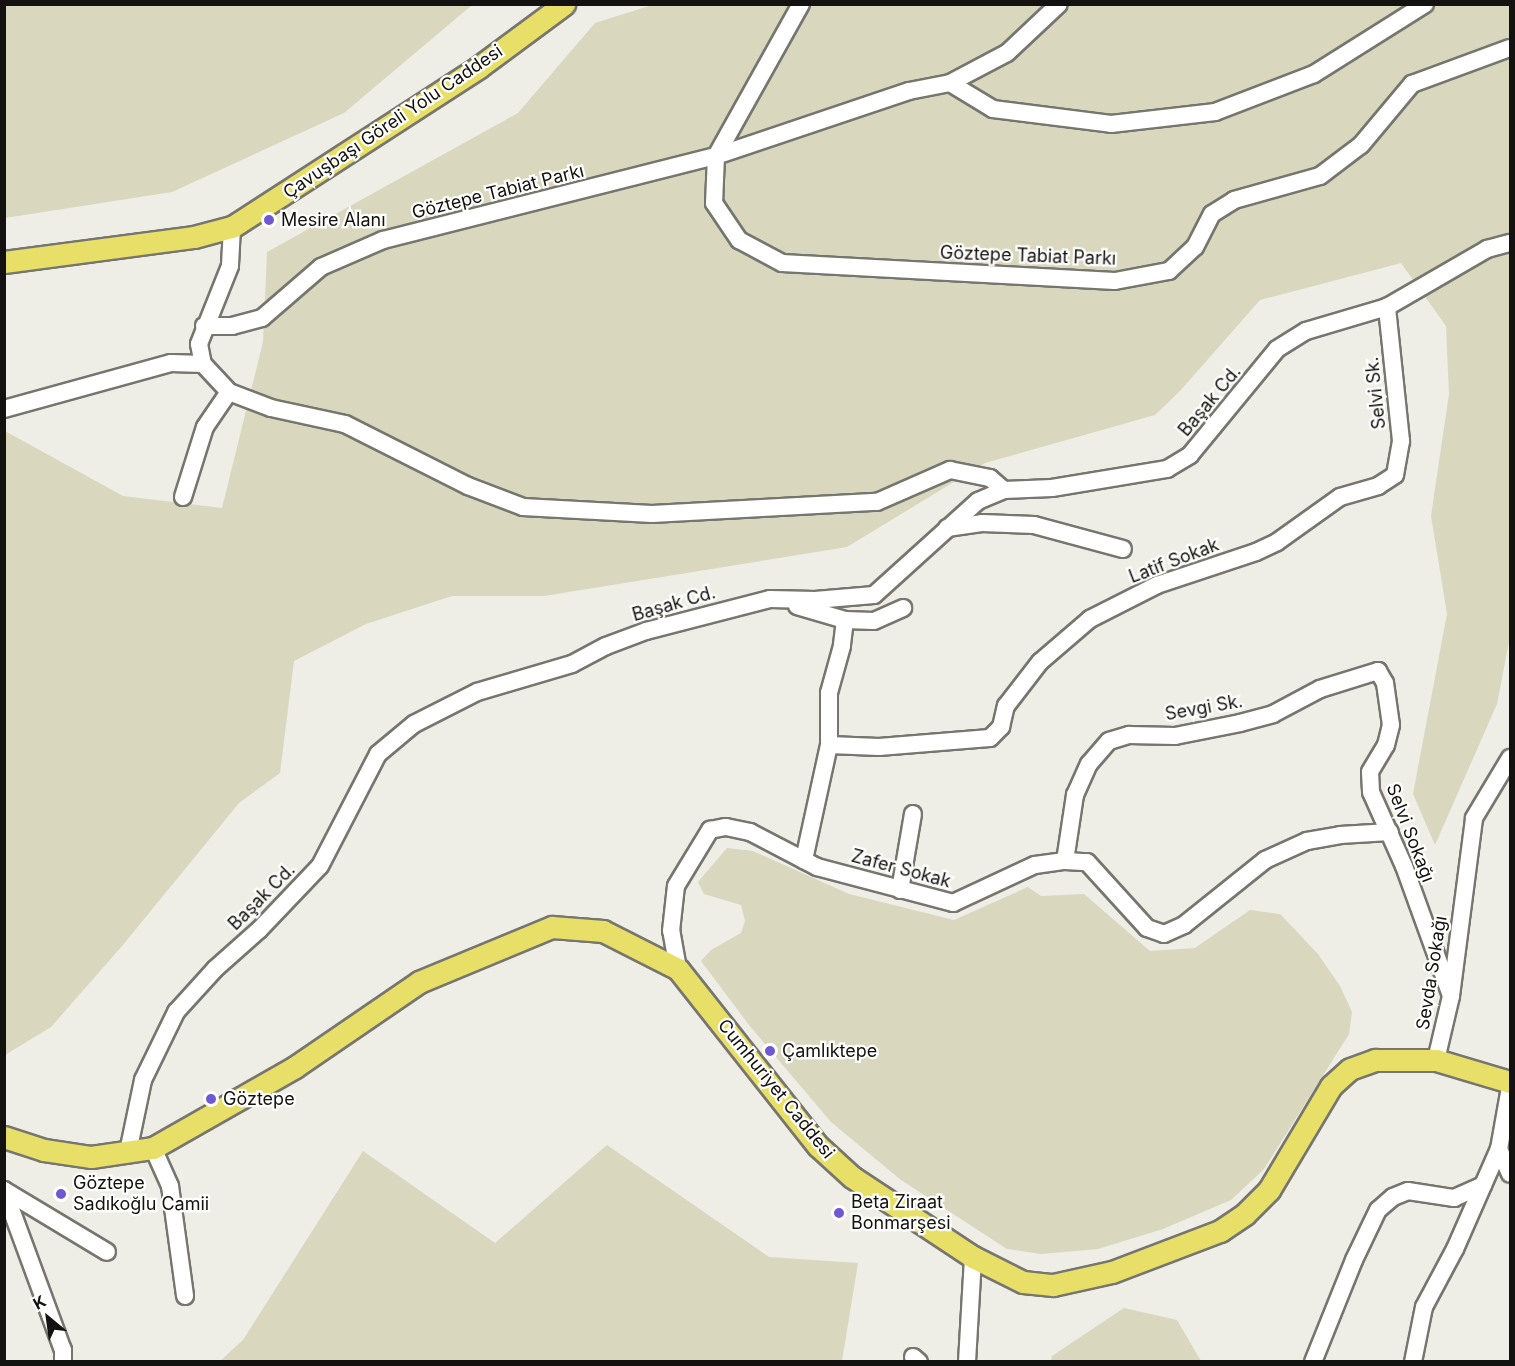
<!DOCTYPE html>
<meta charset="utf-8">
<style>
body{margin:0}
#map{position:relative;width:1515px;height:1366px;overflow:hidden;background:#eeede6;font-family:Inter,sans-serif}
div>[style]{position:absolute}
.green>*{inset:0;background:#d9d7bd}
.roads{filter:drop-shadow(2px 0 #76766f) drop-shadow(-2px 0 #76766f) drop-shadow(0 2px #76766f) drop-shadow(0 -2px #76766f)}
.minor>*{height:16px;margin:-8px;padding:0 8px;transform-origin:8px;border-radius:8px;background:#fff}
.major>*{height:21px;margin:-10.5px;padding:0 10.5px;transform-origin:10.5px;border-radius:10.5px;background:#e8df68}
.dots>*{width:16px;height:16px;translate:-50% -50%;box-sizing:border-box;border:3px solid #fffffe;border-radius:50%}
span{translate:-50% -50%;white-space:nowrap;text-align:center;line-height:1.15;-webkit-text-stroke:4.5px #fffffe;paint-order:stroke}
.street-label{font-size:18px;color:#131210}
.poi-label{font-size:18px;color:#131210}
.left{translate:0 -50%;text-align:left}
.frame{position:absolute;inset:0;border:6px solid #131210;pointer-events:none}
.north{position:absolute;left:18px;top:1288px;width:60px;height:60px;-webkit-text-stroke:4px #fffffe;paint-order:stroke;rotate:331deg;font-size:16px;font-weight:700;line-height:24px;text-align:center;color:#131210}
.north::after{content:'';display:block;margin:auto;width:21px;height:27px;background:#131210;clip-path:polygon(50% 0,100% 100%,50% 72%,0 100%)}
</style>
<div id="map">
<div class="green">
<div style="clip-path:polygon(5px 4px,472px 4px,472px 5px,344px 113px,172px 192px,5px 218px)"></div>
<div style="clip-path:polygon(652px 5px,1510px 5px,1510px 637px,1497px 704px,1435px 845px,1413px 794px,1447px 614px,1431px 516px,1449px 394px,1446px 326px,1401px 263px,1260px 300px,1180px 391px,1155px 415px,985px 463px,847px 547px,544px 596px,452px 596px,366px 624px,294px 661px,280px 773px,239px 803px,122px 946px,51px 1027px,5px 1055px,5px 431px,123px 496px,222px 508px,263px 342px,267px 252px,518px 113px,595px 23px)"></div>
<div style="clip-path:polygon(727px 848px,753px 851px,849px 894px,954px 920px,1028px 887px,1041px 896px,1084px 894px,1150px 951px,1195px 948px,1250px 910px,1280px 914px,1318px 954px,1340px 986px,1352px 1012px,1349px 1034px,1264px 1169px,1231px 1200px,1163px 1229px,1098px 1249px,1041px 1254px,1007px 1249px,901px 1180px,831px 1122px,749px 1025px,701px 961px,711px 950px,741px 933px,745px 921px,741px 905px,704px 894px,698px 882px)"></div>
<div style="clip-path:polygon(607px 1145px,769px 1257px,858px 1263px,842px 1361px,220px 1361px,243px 1340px,363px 1151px,495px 1243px)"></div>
<div style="clip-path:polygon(1124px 1308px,1177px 1320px,1201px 1361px,1051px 1361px,1052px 1356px)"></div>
</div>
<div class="roads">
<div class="minor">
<div style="left:801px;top:4px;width:174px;rotate:119.2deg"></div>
<div style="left:716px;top:156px;width:47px;rotate:92.4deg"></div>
<div style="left:714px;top:203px;width:45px;rotate:56deg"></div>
<div style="left:739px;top:240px;width:49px;rotate:28.1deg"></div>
<div style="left:782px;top:263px;width:333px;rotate:3.1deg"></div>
<div style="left:1115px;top:281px;width:55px;rotate:-10.5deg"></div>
<div style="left:1169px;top:271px;width:35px;rotate:-43deg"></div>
<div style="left:1195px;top:247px;width:37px;rotate:-63deg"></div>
<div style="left:1212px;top:214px;width:26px;rotate:-32deg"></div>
<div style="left:1234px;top:200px;width:89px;rotate:-15.6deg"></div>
<div style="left:1320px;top:176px;width:51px;rotate:-37.1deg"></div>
<div style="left:1361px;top:145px;width:80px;rotate:-50.1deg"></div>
<div style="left:1412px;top:84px;width:104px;rotate:-20.2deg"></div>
<div style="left:950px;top:83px;width:50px;rotate:31.2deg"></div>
<div style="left:993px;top:109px;width:119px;rotate:7.2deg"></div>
<div style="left:1111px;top:124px;width:105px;rotate:-6.6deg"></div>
<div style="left:1215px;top:112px;width:106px;rotate:-21deg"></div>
<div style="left:1314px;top:74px;width:131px;rotate:-32.2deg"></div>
<div style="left:232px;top:227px;width:39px;rotate:93deg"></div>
<div style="left:230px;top:266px;width:84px;rotate:111.7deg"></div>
<div style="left:199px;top:344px;width:20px;rotate:79deg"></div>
<div style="left:203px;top:364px;width:38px;rotate:47deg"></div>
<div style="left:229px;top:392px;width:45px;rotate:20.9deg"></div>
<div style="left:271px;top:408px;width:76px;rotate:12.2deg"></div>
<div style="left:345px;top:424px;width:138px;rotate:26.8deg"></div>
<div style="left:468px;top:486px;width:59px;rotate:20.9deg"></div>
<div style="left:523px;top:507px;width:129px;rotate:3.1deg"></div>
<div style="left:652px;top:514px;width:225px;rotate:-3.1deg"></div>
<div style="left:877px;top:502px;width:80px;rotate:-23.7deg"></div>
<div style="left:950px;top:470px;width:41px;rotate:11.3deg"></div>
<div style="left:990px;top:478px;width:18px;rotate:41deg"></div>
<div style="left:204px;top:326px;width:28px"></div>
<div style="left:232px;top:326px;width:31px;rotate:-15deg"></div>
<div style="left:262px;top:318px;width:78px;rotate:-40.8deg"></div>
<div style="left:321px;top:267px;width:68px;rotate:-23.5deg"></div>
<div style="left:383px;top:240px;width:343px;rotate:-14.2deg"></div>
<div style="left:716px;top:156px;width:204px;rotate:-18.6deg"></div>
<div style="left:909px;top:91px;width:42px;rotate:-11deg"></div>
<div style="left:950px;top:83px;width:64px;rotate:-27.8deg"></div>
<div style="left:1007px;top:53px;width:71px;rotate:-43.3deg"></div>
<div style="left:4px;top:409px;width:173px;rotate:-15.4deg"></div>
<div style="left:171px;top:363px;width:32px;rotate:2deg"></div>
<div style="left:183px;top:497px;width:73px;rotate:-72.6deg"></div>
<div style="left:205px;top:427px;width:42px;rotate:-55.6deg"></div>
<div style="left:947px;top:528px;width:35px;rotate:-8deg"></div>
<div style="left:982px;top:523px;width:52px;rotate:2.2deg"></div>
<div style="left:1034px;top:525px;width:92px;rotate:15.1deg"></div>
<div style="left:797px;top:606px;width:50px;rotate:16.3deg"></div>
<div style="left:845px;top:620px;width:26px;rotate:97deg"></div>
<div style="left:842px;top:646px;width:49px;rotate:105.5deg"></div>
<div style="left:829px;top:693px;width:52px;rotate:90deg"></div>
<div style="left:829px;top:745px;width:118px;rotate:102.3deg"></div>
<div style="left:845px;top:620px;width:29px;rotate:2deg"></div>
<div style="left:874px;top:621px;width:32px;rotate:-24deg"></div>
<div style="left:829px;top:745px;width:50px;rotate:2.3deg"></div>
<div style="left:879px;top:747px;width:111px;rotate:-4.6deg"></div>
<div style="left:990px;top:738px;width:16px;rotate:-45deg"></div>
<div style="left:1001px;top:727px;width:22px;rotate:-77deg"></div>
<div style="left:1006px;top:706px;width:56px;rotate:-52.3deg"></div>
<div style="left:1040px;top:662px;width:66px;rotate:-40.7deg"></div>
<div style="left:1090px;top:619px;width:75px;rotate:-26.9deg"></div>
<div style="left:1157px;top:585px;width:104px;rotate:-18.4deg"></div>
<div style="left:1256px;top:552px;width:23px;rotate:-25deg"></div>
<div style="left:1277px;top:542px;width:77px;rotate:-35.5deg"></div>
<div style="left:1340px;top:497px;width:40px;rotate:-16deg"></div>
<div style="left:1378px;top:486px;width:20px;rotate:-33deg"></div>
<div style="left:1395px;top:475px;width:35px;rotate:-80deg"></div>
<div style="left:1401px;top:441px;width:135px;rotate:-96deg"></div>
<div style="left:1065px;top:861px;width:67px;rotate:-81.4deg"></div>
<div style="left:1075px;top:795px;width:34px;rotate:-66deg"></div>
<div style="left:1089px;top:764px;width:30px;rotate:-49deg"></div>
<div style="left:1109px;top:741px;width:21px;rotate:-17deg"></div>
<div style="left:1129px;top:735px;width:46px;rotate:1.2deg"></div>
<div style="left:1175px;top:736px;width:66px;rotate:-11.3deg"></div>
<div style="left:1240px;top:723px;width:34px;rotate:-15deg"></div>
<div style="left:1273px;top:714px;width:53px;rotate:-28deg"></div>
<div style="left:1320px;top:689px;width:61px;rotate:-17.2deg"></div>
<div style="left:1378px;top:671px;width:14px;rotate:60deg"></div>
<div style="left:1385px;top:683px;width:42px;rotate:81.9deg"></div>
<div style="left:1391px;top:725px;width:21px;rotate:104deg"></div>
<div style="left:1386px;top:745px;width:31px;rotate:121deg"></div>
<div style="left:1370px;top:772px;width:20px;rotate:87deg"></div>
<div style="left:1371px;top:792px;width:81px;rotate:66deg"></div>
<div style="left:1404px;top:866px;width:138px;rotate:70.1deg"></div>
<div style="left:900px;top:890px;width:77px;rotate:-80.3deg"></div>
<div style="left:678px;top:969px;width:39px;rotate:-100deg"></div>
<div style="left:671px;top:931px;width:45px;rotate:-83.7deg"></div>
<div style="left:676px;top:886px;width:66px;rotate:-58.7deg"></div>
<div style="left:710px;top:830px;width:16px;rotate:-11deg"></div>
<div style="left:726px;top:827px;width:25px;rotate:12deg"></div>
<div style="left:750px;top:832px;width:76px;rotate:27.6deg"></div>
<div style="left:817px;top:867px;width:141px;rotate:14.8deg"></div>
<div style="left:953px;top:903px;width:90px;rotate:-24.9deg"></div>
<div style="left:1035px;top:865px;width:30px;rotate:-8deg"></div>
<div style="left:1065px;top:861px;width:22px;rotate:3deg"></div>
<div style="left:1087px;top:862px;width:89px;rotate:47.7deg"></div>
<div style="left:1147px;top:928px;width:18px;rotate:19deg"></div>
<div style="left:1164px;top:934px;width:22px;rotate:-24deg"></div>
<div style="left:1184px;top:925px;width:104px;rotate:-38.7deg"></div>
<div style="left:1265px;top:860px;width:46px;rotate:-24.3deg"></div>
<div style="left:1307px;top:841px;width:34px;rotate:-10deg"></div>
<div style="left:1340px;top:835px;width:50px;rotate:-3.4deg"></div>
<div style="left:1436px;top:1060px;width:66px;rotate:-76.8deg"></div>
<div style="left:1451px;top:996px;width:179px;rotate:-82.6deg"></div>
<div style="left:1474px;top:818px;width:70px;rotate:-59deg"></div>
<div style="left:153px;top:1148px;width:42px;rotate:65.9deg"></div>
<div style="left:170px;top:1186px;width:111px;rotate:82.2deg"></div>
<div style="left:1499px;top:1149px;width:27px;rotate:66deg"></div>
<div style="left:128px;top:1152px;width:74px;rotate:-78.2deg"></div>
<div style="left:143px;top:1080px;width:76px;rotate:-64.1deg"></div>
<div style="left:176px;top:1012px;width:58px;rotate:-47.8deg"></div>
<div style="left:215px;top:969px;width:59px;rotate:-41.6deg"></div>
<div style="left:259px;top:930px;width:88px;rotate:-46.4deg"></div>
<div style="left:320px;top:866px;width:126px;rotate:-62.6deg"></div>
<div style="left:378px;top:754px;width:47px;rotate:-39.8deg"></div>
<div style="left:414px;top:724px;width:71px;rotate:-26.9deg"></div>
<div style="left:477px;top:692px;width:99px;rotate:-16.4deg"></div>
<div style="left:572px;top:664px;width:38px;rotate:-28deg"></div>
<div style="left:606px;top:646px;width:43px;rotate:-20.6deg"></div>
<div style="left:646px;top:631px;width:128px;rotate:-14.5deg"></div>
<div style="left:770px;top:599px;width:45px;rotate:1.3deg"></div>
<div style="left:815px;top:600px;width:59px;rotate:-4.8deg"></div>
<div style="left:874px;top:595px;width:140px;rotate:-42.1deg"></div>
<div style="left:978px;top:501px;width:28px;rotate:-23deg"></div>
<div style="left:1004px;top:490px;width:48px;rotate:-2.4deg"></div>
<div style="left:1052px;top:488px;width:117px;rotate:-9.4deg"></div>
<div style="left:1167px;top:469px;width:27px;rotate:-31deg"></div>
<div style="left:1190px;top:455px;width:137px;rotate:-50.6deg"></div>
<div style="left:1277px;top:349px;width:34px;rotate:-32deg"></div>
<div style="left:1306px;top:331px;width:84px;rotate:-16.5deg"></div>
<div style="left:1387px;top:307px;width:116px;rotate:-30.1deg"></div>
<div style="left:1487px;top:249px;width:24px;rotate:-15deg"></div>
<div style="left:4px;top:1190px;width:171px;rotate:69.8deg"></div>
<div style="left:63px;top:1350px;width:12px;rotate:90deg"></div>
<div style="left:4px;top:1190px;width:120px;rotate:31deg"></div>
<div style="left:913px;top:1357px;width:8px;rotate:40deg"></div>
<div style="left:967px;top:1362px;width:105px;rotate:-86.7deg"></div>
<div style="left:1313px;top:1362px;width:110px;rotate:-68.1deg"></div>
<div style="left:1354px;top:1260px;width:55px;rotate:-64.4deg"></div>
<div style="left:1378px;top:1210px;width:20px;rotate:-41deg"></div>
<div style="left:1393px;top:1197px;width:16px;rotate:-22deg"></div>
<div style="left:1408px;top:1191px;width:47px;rotate:8.7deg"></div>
<div style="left:1454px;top:1198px;width:32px;rotate:-24deg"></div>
<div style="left:1413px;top:1362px;width:56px;rotate:-78.7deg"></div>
<div style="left:1424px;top:1307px;width:66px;rotate:-61.9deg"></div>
<div style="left:1455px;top:1249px;width:109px;rotate:-66.3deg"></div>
<div style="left:1499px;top:1149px;width:63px;rotate:-79.9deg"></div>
</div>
<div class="major">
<div style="left:4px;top:262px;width:192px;rotate:-7.5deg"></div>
<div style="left:194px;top:237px;width:39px;rotate:-15deg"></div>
<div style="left:232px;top:227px;width:294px;rotate:-32.9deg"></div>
<div style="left:479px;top:67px;width:106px;rotate:-36.5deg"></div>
<div style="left:4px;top:1137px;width:42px;rotate:18deg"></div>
<div style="left:44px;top:1150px;width:48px;rotate:8.5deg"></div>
<div style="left:91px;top:1157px;width:63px;rotate:-8.3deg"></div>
<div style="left:153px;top:1148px;width:163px;rotate:-29.7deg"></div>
<div style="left:295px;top:1067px;width:150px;rotate:-34.4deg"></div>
<div style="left:419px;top:982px;width:144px;rotate:-22.5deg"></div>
<div style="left:552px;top:927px;width:51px;rotate:4.5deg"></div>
<div style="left:603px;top:931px;width:84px;rotate:26.9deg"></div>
<div style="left:678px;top:969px;width:226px;rotate:51.7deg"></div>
<div style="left:818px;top:1146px;width:46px;rotate:42.4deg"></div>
<div style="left:852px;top:1177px;width:145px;rotate:33.5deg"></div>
<div style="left:973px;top:1257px;width:56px;rotate:26.6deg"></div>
<div style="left:1023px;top:1282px;width:30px;rotate:6deg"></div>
<div style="left:1053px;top:1285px;width:60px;rotate:-12.4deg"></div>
<div style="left:1112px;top:1272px;width:116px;rotate:-20.8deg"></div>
<div style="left:1220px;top:1231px;width:30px;rotate:-34deg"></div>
<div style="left:1245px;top:1214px;width:34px;rotate:-45deg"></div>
<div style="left:1269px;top:1190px;width:121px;rotate:-59.2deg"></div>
<div style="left:1331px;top:1086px;width:25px;rotate:-42deg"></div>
<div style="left:1350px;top:1069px;width:27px;rotate:-20deg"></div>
<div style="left:1375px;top:1060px;width:61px"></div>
<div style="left:1436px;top:1060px;width:77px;rotate:16.6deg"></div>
</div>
</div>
<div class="dots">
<div style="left:269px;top:220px;background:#6f58d2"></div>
<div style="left:770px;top:1051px;background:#6f58d2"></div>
<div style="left:211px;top:1099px;background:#6f58d2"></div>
<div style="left:61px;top:1194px;background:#6f58d2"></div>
<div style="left:839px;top:1213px;background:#6f58d2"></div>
</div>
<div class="street-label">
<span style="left:393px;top:122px;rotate:-34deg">Çavuşbaşı Göreli Yolu Caddesi</span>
<span style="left:498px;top:192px;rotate:-14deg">Göztepe Tabiat Parkı</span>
<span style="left:1028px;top:256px;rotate:2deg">Göztepe Tabiat Parkı</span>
<span style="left:1376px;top:393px;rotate:-96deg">Selvi Sk.</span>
<span style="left:1210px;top:401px;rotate:-50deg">Başak Cd.</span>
<span style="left:1174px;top:561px;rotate:-21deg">Latif Sokak</span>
<span style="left:674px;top:604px;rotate:-16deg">Başak Cd.</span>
<span style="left:1204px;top:708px;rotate:-10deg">Sevgi Sk.</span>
<span style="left:1410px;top:833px;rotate:69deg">Selvi Sokağı</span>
<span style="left:901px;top:869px;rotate:15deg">Zafer Sokak</span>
<span style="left:262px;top:897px;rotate:-45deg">Başak Cd.</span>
<span style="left:1432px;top:973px;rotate:-81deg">Sevda Sokağı</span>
<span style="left:776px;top:1089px;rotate:51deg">Cumhuriyet Caddesi</span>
</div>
<div class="poi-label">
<span class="left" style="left:281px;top:220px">Mesire Alanı</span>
<span class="left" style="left:782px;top:1051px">Çamlıktepe</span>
<span class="left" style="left:223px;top:1099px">Göztepe</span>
<span class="left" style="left:73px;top:1194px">Göztepe<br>Sadıkoğlu Camii</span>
<span class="left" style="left:851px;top:1213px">Beta Ziraat<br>Bonmarşesi</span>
</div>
<div class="frame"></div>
<div class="north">K</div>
</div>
